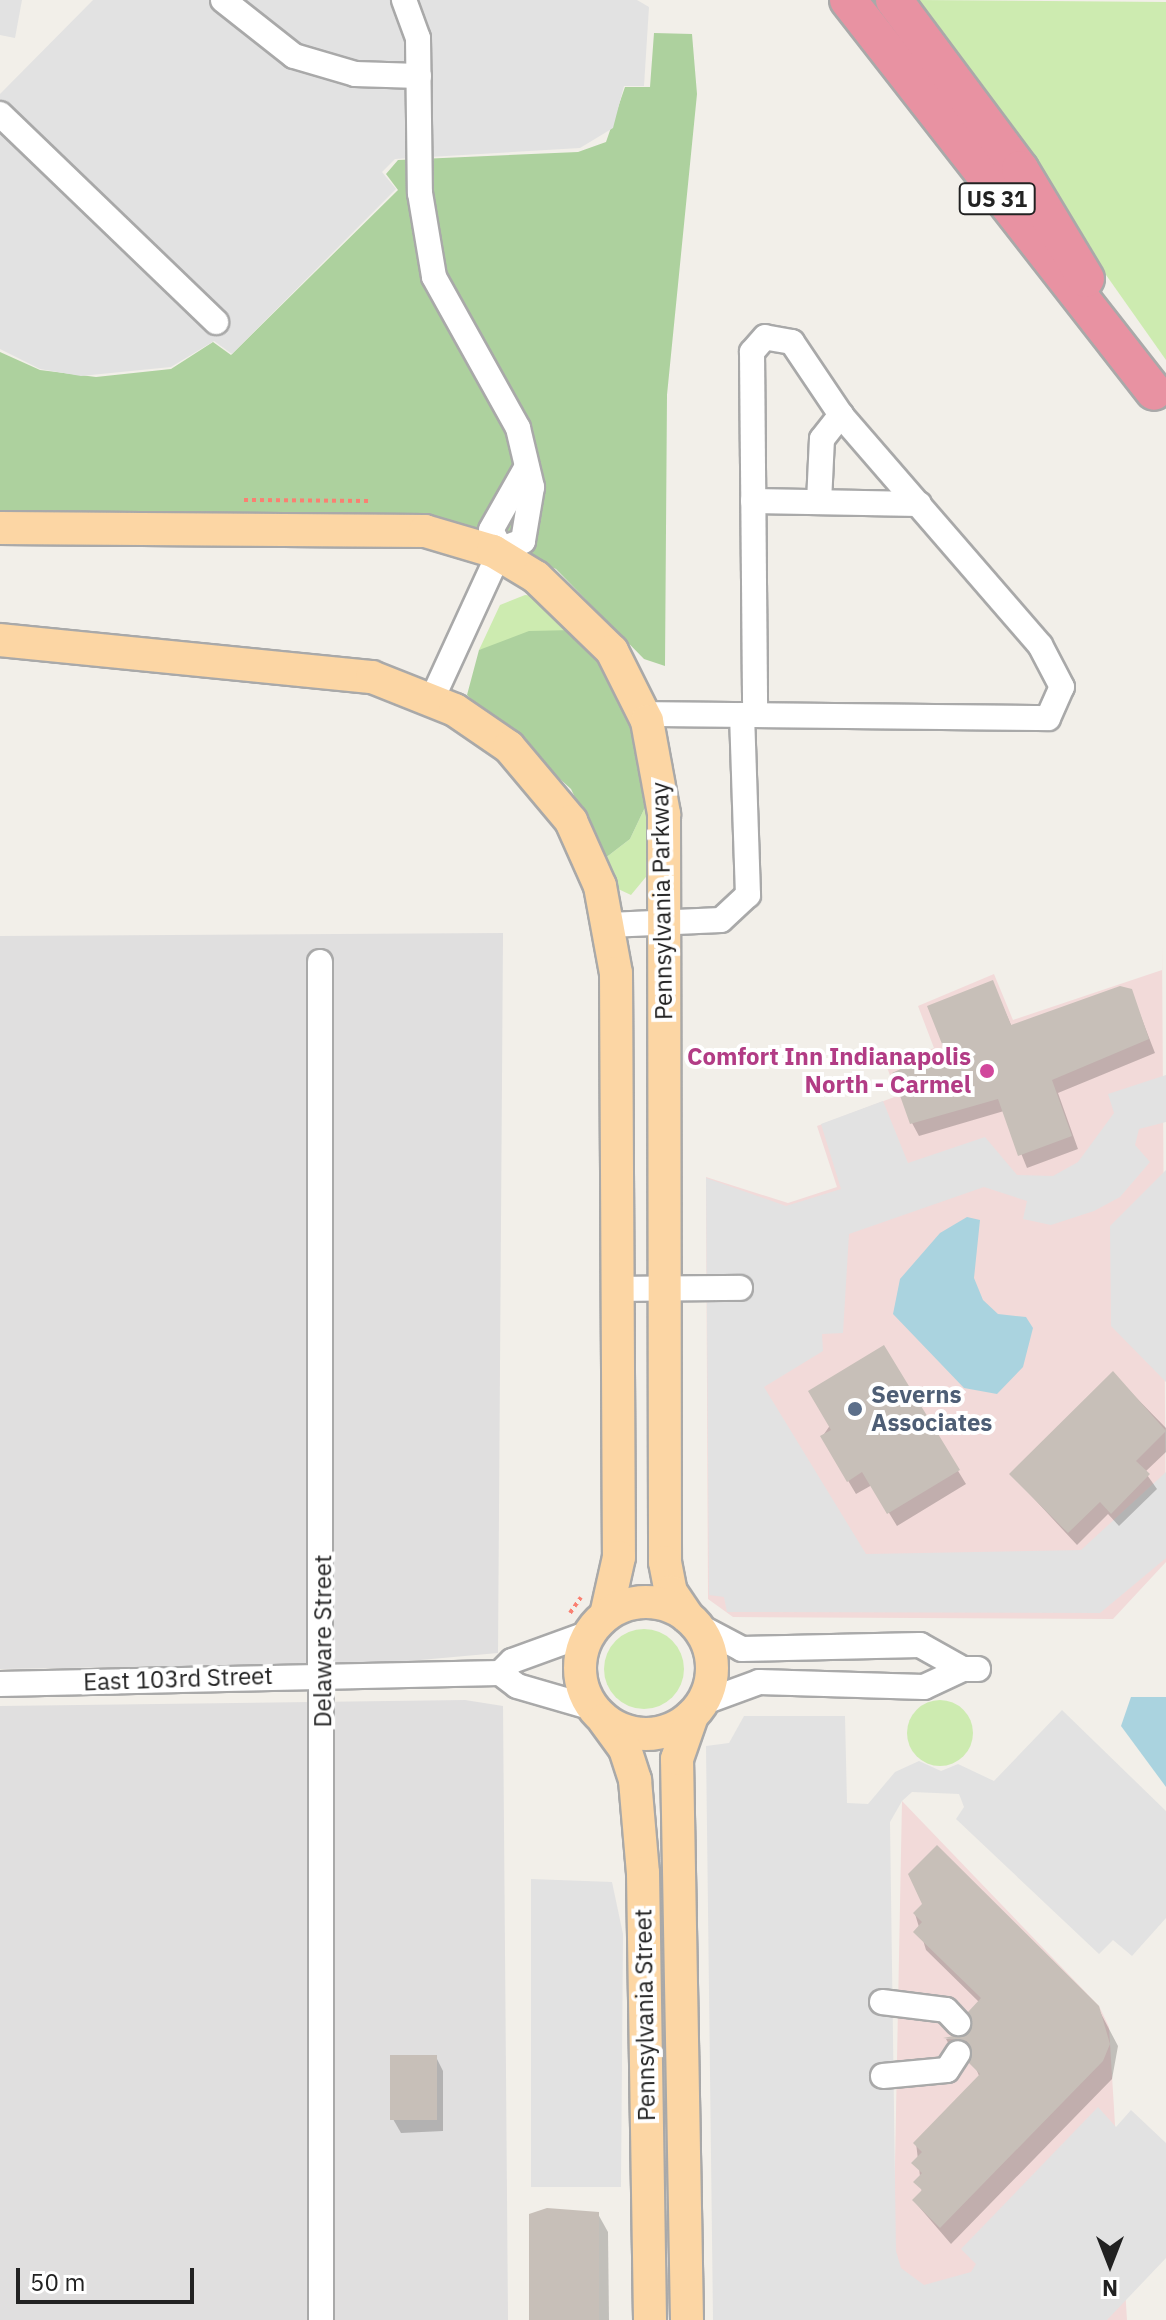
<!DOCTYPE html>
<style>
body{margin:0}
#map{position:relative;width:1166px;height:2320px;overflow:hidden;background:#f2efe9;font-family:"IBM Plex Sans",sans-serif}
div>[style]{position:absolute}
.residential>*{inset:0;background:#e0dfdf}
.commercial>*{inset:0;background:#f2dad9}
.grass>*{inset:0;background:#cdebb0}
.round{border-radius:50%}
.forest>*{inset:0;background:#add19e}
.parking>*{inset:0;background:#e2e2e2}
.water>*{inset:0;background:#aad3df}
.shadow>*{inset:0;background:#0003}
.building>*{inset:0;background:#c7bfb8;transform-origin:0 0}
.path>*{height:4px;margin-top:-2px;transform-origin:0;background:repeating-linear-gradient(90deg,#fa8072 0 4px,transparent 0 8px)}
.roads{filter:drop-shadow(2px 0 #a9a9a9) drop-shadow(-2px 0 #a9a9a9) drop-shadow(0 2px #a9a9a9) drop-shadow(0 -2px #a9a9a9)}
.minor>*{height:24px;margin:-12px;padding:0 12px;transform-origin:12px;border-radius:12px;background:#fff}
.major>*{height:32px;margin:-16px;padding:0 16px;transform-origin:16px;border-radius:16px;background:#fcd6a4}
.major>.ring{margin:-16px;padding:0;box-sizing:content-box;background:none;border:32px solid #fcd6a4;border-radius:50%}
.highway>*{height:36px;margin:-18px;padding:0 18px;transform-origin:18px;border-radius:18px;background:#e892a2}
.dots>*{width:22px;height:22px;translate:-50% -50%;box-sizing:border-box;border:4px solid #fff;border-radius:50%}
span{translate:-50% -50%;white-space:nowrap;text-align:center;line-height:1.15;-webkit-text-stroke:8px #fff;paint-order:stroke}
.shield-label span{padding:2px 6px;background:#fff;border:2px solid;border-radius:6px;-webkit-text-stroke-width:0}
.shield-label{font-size:22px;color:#222;font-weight:700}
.street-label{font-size:24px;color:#222}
.hotel-label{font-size:24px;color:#b23c85;font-weight:700}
.right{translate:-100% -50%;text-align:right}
.service-label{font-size:24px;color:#4e5e75;font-weight:700}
.left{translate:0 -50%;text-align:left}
.north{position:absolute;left:1070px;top:2224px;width:80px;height:80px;-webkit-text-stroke:6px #fff;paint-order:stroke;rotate:180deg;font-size:22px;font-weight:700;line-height:32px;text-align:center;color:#222}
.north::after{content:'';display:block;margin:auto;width:28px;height:36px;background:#222;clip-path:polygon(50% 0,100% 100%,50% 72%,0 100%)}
.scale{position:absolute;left:16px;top:2268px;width:178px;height:36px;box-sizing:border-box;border:4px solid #222;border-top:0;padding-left:10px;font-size:24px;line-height:28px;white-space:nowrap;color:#222;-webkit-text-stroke:6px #fff;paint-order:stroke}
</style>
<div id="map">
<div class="residential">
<div style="clip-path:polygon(503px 933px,498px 1653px,387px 1663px,0 1669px,0 936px)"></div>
<div style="clip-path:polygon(465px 1700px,503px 1706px,508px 2320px,0 2320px,0 1706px)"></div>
</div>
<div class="commercial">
<div style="clip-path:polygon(1162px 942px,1166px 1562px,1113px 1619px,733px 1617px,708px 1599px,706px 1177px,788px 1203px,837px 1187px,817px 1126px,897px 1096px,887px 1067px,934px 1048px,918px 1006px,994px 974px,1013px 1020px,1162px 970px)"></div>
<div style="clip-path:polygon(902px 1801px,1099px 2006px,1109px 2027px,1127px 2320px,892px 2320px)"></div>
</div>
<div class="grass">
<div style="clip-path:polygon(919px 0,1166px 2px,1166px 360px,939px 38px)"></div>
<div style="clip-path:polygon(525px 595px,538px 596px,575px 630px,479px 650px,500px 605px)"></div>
<div style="clip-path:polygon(648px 801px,650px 872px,631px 895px,614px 887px,604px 859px,630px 839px)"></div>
<div class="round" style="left:604px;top:1629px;width:80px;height:80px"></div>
<div class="round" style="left:907px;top:1700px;width:66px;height:66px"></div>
</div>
<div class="forest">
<div style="clip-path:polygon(654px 33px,692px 34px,697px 94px,667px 395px,665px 666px,644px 659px,556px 569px,428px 515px,0 510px,0 352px,40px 370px,96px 377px,171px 369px,213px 342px,231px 355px,398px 190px,386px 174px,398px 160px,578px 152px,606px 142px,625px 87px,650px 87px)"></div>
<div style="clip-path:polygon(575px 630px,608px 669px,624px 704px,648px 801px,630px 839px,604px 859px,571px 789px,467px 695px,479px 650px,529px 631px)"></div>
</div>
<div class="parking">
<div style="clip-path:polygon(0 0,22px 0,15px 38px,0 35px)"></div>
<div style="clip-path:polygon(93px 0,637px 0,649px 7px,644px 86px,624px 86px,613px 128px,580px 148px,395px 159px,382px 172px,396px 189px,232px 354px,214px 341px,171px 367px,81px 376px,40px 369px,0 349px,0 94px)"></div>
<div style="clip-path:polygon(1166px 1075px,1166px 1122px,1139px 1129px,1135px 1145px,1150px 1162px,1120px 1197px,1094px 1211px,1051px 1225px,1023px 1219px,1027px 1201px,984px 1187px,849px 1234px,843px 1333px,822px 1334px,823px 1351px,764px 1387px,866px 1554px,1081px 1550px,1166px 1472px,1166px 1558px,1100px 1613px,727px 1612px,724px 1597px,709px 1595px,706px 1178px,786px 1206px,841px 1189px,821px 1124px,883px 1101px,908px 1163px,985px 1137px,1017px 1175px,1053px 1176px,1078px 1162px,1114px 1113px,1108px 1094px)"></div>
<div style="clip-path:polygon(1166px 1170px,1166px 1382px,1111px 1326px,1110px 1226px)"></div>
<div style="clip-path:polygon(1062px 1710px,1166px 1811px,1166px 1918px,1132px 1956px,1113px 1940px,1099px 1954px,956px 1819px,964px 1807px,959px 1794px,912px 1792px,902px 1801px,890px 1822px,896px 2251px,901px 2268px,924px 2285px,971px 2272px,976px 2264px,961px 2249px,1098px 2107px,1116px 2127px,1131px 2110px,1166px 2143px,1166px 2258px,1107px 2320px,713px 2320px,706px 1746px,729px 1743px,744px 1716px,845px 1716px,847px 1803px,868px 1804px,895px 1772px,919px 1761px,941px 1771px,958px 1764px,994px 1781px)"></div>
<div style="clip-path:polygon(531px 1879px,612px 1882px,623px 1934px,621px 2187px,531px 2187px)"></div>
</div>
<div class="water">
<div style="clip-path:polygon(967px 1217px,980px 1220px,974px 1278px,983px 1300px,998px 1314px,1026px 1317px,1033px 1328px,1023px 1367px,997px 1394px,964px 1388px,893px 1314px,900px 1279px,940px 1233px)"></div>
<div style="clip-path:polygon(1131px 1697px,1166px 1697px,1166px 1787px,1121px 1726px)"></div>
</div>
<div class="shadow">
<div style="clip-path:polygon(992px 982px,1012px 1027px,1131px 991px,1155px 1053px,1058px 1093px,1078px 1149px,1027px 1168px,1004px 1111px,919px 1136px,912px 1123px,946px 1050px)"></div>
<div style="clip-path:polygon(883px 1348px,966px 1484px,897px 1526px,872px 1485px,856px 1494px,822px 1437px)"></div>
<div style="clip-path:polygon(1113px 1374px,1166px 1428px,1166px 1452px,1145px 1472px,1157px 1489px,1119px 1526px,1108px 1514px,1077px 1545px,1012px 1475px)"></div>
<div style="clip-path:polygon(915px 1914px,1098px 2008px,1118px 2046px,1112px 2079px,951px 2244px,914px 2201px,922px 2193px,916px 2143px,980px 2078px,971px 2057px,955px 2055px,946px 2039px,971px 2035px,980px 2003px,926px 1950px)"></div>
<div style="clip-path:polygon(436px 2057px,443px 2071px,443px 2131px,401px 2133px,393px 2119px)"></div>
<div style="clip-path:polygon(598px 2214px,608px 2232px,609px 2320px,531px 2320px)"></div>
</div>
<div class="building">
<div style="clip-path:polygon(993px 980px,1011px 1025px,1120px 986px,1132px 989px,1149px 1039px,1052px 1080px,1072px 1136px,1018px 1156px,998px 1099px,910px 1124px,892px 1073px,944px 1049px,927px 1006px)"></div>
<div style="clip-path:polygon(884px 1345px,960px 1470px,887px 1514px,862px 1472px,847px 1482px,820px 1436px,831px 1430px,808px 1391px)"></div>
<div style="clip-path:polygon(1113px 1371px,1166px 1431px,1136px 1461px,1150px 1474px,1111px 1514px,1100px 1502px,1068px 1533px,1009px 1474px)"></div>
<div style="clip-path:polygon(937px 1845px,1099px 2006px,1110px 2044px,1103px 2061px,940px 2228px,912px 2200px,922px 2190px,913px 2182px,922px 2173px,911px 2163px,922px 2152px,913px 2143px,980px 2074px,969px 2063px,967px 2041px,943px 2038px,969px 2033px,968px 2012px,981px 1998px,913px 1932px,922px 1922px,913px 1913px,922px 1904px,908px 1874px)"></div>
<div style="left:390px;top:2055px;width:47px;height:65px"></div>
<div style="clip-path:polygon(547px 2208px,599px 2212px,599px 2320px,529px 2320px,529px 2214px)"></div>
</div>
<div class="path">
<div style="left:244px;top:500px;width:127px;rotate:0.5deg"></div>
<div style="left:570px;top:1613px;width:19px;rotate:-55deg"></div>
</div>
<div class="roads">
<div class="minor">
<div style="left:223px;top:0;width:90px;rotate:38.3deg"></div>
<div style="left:294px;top:56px;width:64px;rotate:16.4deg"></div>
<div style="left:355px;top:74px;width:64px;rotate:1.8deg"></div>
<div style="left:404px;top:0;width:40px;rotate:69.8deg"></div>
<div style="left:418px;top:38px;width:155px;rotate:89.3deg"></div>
<div style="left:420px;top:193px;width:85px;rotate:80.5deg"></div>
<div style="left:434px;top:277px;width:173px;rotate:60.9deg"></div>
<div style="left:518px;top:428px;width:61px;rotate:76.7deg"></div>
<div style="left:532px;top:487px;width:55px;rotate:99.5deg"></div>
<div style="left:523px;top:541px;width:23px;rotate:160deg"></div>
<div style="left:501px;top:549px;width:165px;rotate:114.7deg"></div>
<div style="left:0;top:114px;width:300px;rotate:43.9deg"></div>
<div style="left:753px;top:501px;width:166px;rotate:1deg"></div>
<div style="left:819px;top:502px;width:63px;rotate:-87.3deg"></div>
<div style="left:822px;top:439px;width:31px;rotate:-52deg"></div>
<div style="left:501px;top:549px;width:21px;rotate:-118deg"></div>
<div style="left:491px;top:530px;width:69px;rotate:-60.5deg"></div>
<div style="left:645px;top:714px;width:403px;rotate:0.6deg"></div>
<div style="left:1048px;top:718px;width:34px;rotate:-66deg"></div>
<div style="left:1062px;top:687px;width:47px;rotate:-117.6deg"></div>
<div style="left:1040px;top:645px;width:304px;rotate:-130.9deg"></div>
<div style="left:841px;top:415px;width:88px;rotate:-123.9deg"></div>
<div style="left:792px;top:342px;width:27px;rotate:-170deg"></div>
<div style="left:765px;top:337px;width:20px;rotate:131deg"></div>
<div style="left:752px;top:352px;width:363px;rotate:89.5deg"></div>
<div style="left:609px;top:925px;width:112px;rotate:-2.6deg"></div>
<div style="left:721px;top:920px;width:37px;rotate:-43deg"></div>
<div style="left:748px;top:895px;width:180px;rotate:-91.9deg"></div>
<div style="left:320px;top:962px;width:1358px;rotate:89.96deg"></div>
<div style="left:619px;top:1289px;width:121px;rotate:-0.5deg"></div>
<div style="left:695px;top:1624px;width:53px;rotate:28deg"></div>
<div style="left:742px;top:1649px;width:178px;rotate:-1.3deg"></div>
<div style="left:920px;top:1645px;width:49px;rotate:29.2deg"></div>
<div style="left:963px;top:1669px;width:15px"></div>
<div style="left:500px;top:1673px;width:17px;rotate:-45deg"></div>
<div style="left:512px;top:1661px;width:82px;rotate:-20deg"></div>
<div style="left:0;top:1684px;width:500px;rotate:-1.26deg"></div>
<div style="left:500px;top:1673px;width:21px;rotate:37deg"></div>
<div style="left:517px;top:1686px;width:79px;rotate:16.1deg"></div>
<div style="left:702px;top:1703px;width:61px;rotate:-20.2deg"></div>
<div style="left:759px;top:1682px;width:165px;rotate:1.7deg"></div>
<div style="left:924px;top:1687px;width:43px;rotate:-24.8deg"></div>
<div style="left:882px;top:2002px;width:64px;rotate:7.1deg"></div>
<div style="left:946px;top:2010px;width:18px;rotate:47deg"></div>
<div style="left:883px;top:2076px;width:64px;rotate:-5.4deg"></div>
<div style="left:947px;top:2070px;width:20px;rotate:-57deg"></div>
</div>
<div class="major">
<div style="left:0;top:528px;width:425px;rotate:0.4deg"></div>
<div style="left:425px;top:531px;width:71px;rotate:16.4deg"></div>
<div style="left:493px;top:551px;width:50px;rotate:31.2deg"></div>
<div style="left:536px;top:577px;width:106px;rotate:44.2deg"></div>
<div style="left:612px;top:651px;width:78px;rotate:63.4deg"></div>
<div style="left:647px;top:721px;width:95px;rotate:79.6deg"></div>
<div style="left:664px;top:814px;width:748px;rotate:89.92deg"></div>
<div style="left:665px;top:1562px;width:31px;rotate:79deg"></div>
<div style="left:671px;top:1592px;width:30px;rotate:56deg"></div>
<div style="left:0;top:640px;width:374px;rotate:5.7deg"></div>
<div style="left:372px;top:677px;width:89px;rotate:21.7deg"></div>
<div style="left:455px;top:710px;width:65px;rotate:34.4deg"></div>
<div style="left:509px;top:747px;width:97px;rotate:50deg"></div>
<div style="left:571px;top:821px;width:71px;rotate:66deg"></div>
<div style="left:600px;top:886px;width:88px;rotate:79.6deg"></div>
<div style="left:616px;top:973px;width:584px;rotate:89.71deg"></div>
<div style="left:619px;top:1557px;width:59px;rotate:102.6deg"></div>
<div class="ring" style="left:580px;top:1602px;width:100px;height:100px"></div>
<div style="left:604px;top:1720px;width:36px;rotate:54deg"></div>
<div style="left:625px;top:1749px;width:33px;rotate:72deg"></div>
<div style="left:635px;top:1780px;width:93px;rotate:85.1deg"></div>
<div style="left:643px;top:1873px;width:447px;rotate:89.1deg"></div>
<div style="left:687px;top:2320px;width:561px;rotate:-91.02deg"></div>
<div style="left:677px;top:1759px;width:46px;rotate:-70.8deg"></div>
</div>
<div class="highway">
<div style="left:848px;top:0;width:497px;rotate:52deg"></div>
<div style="left:894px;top:0;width:211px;rotate:53.3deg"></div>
<div style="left:1020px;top:169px;width:128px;rotate:59deg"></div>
</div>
</div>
<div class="dots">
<div style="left:987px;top:1071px;background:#d1479c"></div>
<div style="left:855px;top:1409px;background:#5c6f8a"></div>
</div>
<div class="shield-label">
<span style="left:997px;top:199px">US 31</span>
</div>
<div class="street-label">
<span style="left:662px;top:901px;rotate:-91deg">Pennsylvania Parkway</span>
<span style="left:323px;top:1641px;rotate:-90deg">Delaware Street</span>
<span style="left:178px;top:1679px;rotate:-2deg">East 103rd Street</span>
<span style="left:645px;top:2015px;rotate:-91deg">Pennsylvania Street</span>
</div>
<div class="hotel-label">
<span class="right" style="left:971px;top:1071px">Comfort Inn Indianapolis<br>North - Carmel</span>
</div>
<div class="service-label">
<span class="left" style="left:871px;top:1409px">Severns<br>Associates</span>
</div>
<div class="north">N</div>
<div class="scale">50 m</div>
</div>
